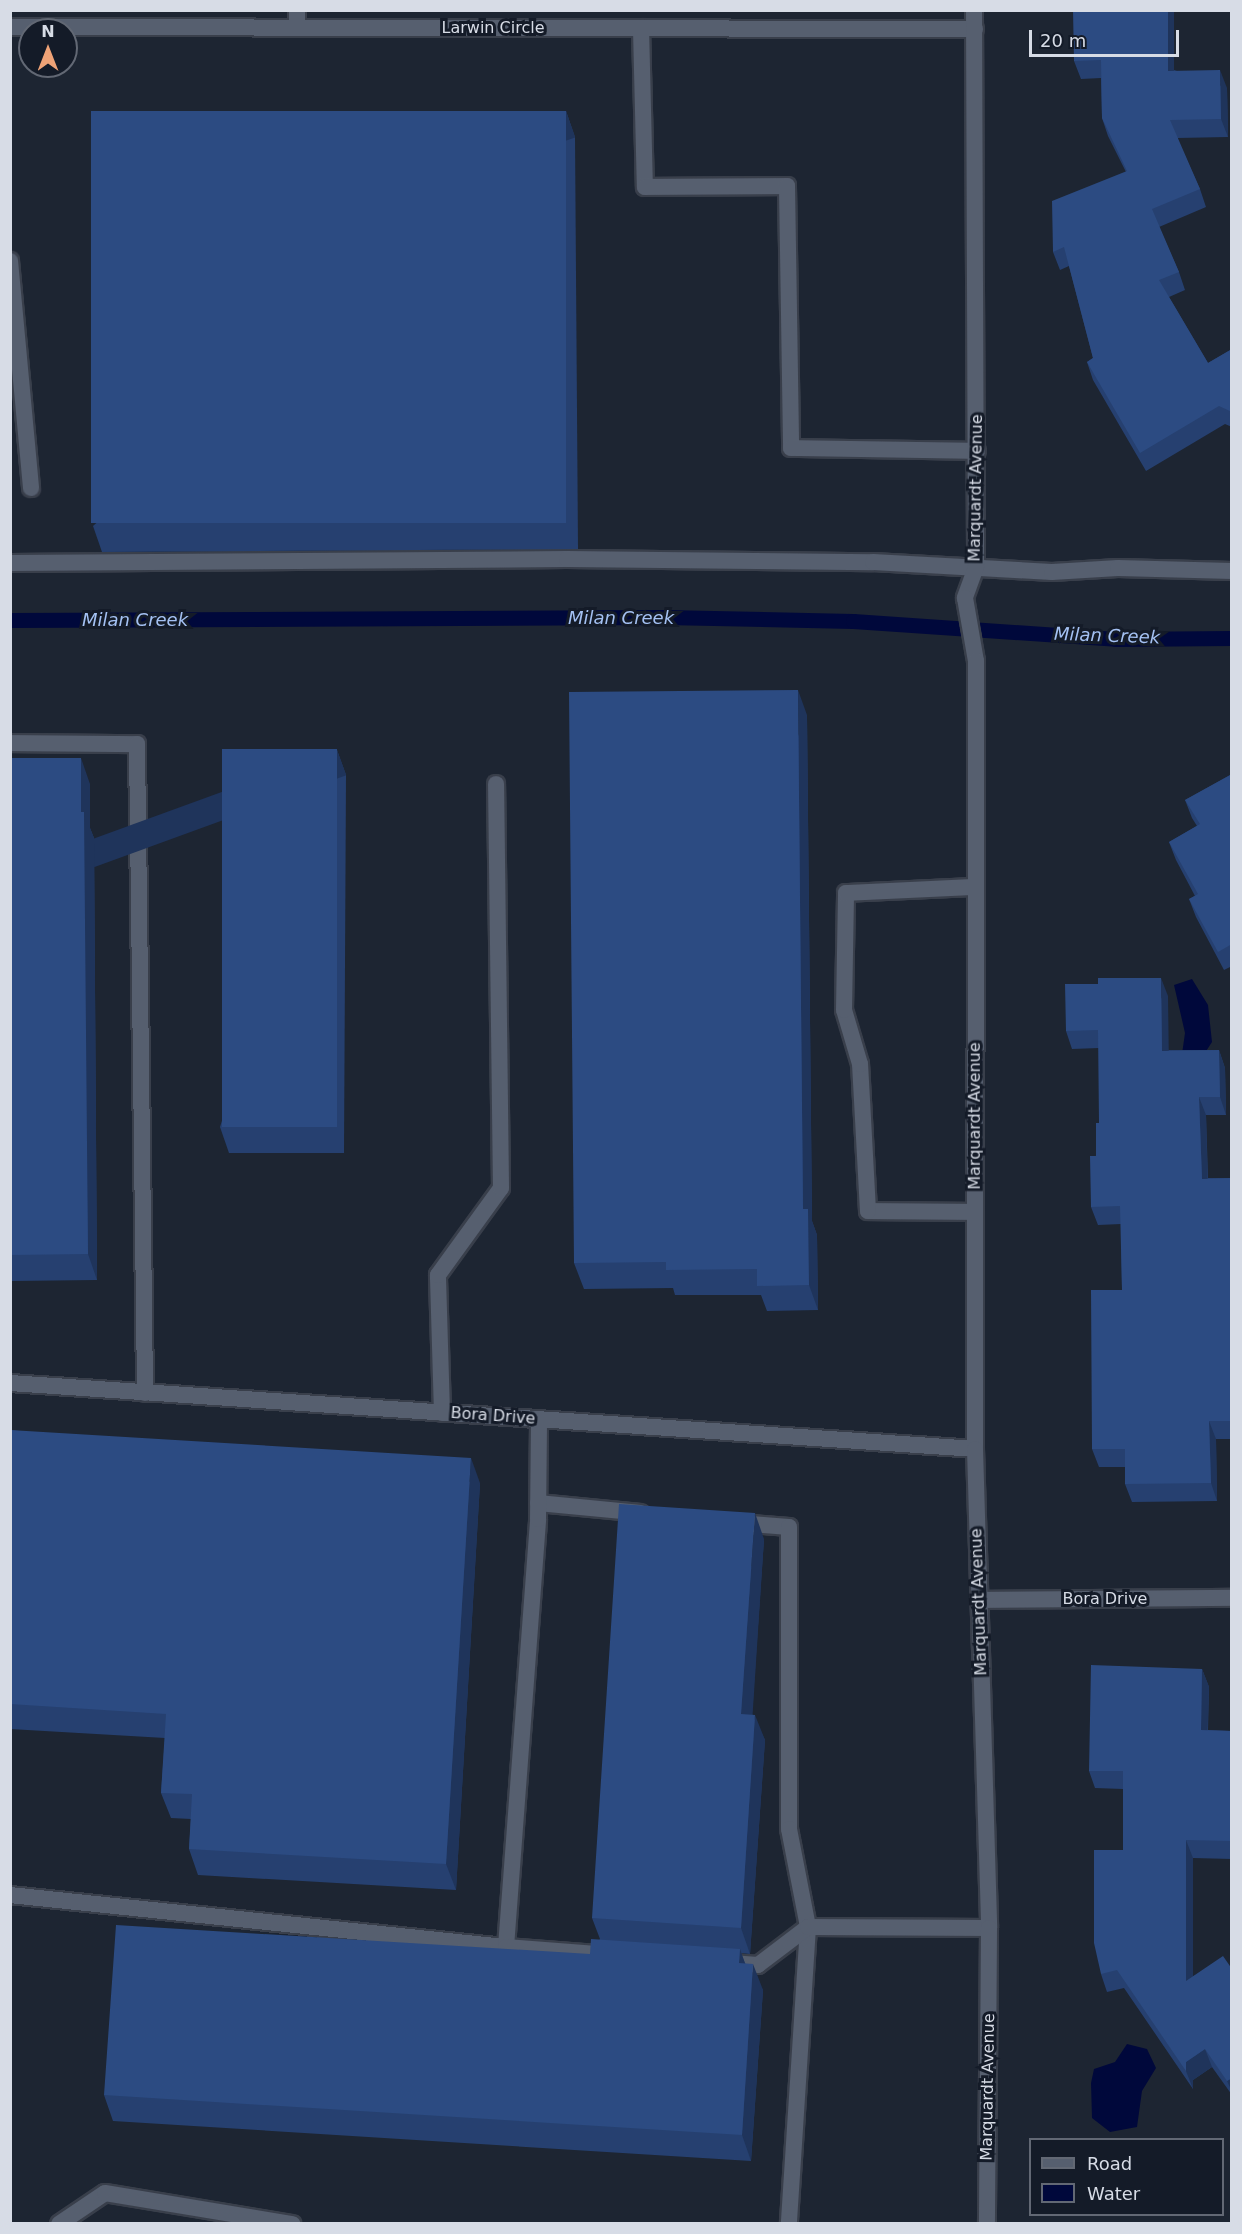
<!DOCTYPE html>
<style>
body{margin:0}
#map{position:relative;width:1242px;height:2234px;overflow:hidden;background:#1d2532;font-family:"DejaVu Sans",sans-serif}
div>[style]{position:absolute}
.water>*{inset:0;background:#00083b}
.stream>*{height:15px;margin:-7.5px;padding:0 7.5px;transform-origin:7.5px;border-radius:7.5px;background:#00083b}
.roads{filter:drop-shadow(2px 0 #393f4b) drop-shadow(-2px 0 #393f4b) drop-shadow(0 2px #393f4b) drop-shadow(0 -2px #393f4b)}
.service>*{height:16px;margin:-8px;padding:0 8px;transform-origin:8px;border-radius:8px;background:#565f6f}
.minor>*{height:16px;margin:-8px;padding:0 8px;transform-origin:8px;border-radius:8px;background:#565f6f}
.tertiary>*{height:16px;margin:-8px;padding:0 8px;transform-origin:8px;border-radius:8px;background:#565f6f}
.wall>*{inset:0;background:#264070}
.shaded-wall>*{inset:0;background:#1f345b;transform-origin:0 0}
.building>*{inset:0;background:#2c4b82;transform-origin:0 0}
span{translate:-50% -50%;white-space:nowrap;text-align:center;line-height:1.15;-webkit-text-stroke:6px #141b28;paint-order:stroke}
.street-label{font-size:16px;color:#d7dce6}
.water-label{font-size:18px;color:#a4c1f3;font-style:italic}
.frame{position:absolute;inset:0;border:12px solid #d7dce6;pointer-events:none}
.legend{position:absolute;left:1029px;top:2138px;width:195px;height:78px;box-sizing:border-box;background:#141b28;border:2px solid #626874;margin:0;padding:8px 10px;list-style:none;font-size:18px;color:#d7dce6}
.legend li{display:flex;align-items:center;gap:12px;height:30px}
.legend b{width:30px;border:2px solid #626874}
.north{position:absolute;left:18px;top:18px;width:60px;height:60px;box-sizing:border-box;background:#141b28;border:2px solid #626874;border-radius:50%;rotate:0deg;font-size:16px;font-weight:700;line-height:24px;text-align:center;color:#d7dce6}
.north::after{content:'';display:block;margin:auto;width:21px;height:27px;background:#efa377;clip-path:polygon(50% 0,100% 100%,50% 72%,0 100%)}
.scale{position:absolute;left:1029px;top:30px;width:150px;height:27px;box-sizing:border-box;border:3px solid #d7dce6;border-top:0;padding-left:8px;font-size:18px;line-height:21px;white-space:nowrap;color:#d7dce6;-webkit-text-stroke:4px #141b28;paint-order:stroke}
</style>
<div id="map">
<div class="water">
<div style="clip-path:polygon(1192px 979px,1208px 1005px,1212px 1042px,1201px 1059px,1182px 1054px,1185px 1033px,1174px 985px)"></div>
<div style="clip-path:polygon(1127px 2044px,1147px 2049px,1156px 2068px,1142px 2091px,1137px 2127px,1110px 2132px,1092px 2118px,1091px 2083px,1094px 2069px,1115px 2062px)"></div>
</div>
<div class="stream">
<div style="left:10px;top:620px;width:654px;rotate:-0.26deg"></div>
<div style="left:664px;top:617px;width:189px;rotate:1.2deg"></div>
<div style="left:853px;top:621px;width:263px;rotate:3.9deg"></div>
<div style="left:1115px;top:639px;width:117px;rotate:-0.5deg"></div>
</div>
<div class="roads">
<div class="service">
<div style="left:297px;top:10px;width:18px;rotate:90deg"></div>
<div style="left:641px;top:28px;width:159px;rotate:88.6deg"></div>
<div style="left:645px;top:187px;width:142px;rotate:-0.4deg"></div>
<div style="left:787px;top:186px;width:262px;rotate:89.1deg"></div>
<div style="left:791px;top:448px;width:186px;rotate:0.9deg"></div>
<div style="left:10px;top:261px;width:228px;rotate:84.7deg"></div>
<div style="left:10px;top:563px;width:557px;rotate:-0.41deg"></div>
<div style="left:567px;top:559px;width:306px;rotate:0.6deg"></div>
<div style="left:873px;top:562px;width:179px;rotate:3.2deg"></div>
<div style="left:1052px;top:572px;width:66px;rotate:-3.5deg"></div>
<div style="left:1118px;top:568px;width:114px;rotate:1.5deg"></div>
<div style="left:10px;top:743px;width:127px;rotate:0.5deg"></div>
<div style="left:137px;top:744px;width:649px;rotate:89.29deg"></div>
<div style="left:975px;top:1212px;width:107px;rotate:-179.5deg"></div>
<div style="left:868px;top:1211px;width:147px;rotate:-93.1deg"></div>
<div style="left:860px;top:1064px;width:56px;rotate:-106.5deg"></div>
<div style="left:844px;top:1010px;width:117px;rotate:-89deg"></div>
<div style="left:846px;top:893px;width:129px;rotate:-2.7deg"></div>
<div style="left:442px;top:1413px;width:138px;rotate:-91.7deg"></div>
<div style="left:438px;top:1275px;width:107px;rotate:-54.1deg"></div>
<div style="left:501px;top:1188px;width:404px;rotate:-90.7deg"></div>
<div style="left:538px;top:1503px;width:103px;rotate:5.5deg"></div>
<div style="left:738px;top:1523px;width:51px;rotate:4.5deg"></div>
<div style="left:789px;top:1527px;width:302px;rotate:90deg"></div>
<div style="left:789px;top:1829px;width:100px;rotate:79deg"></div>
<div style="left:808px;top:1927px;width:298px;rotate:93.7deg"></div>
<div style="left:10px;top:1895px;width:499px;rotate:6deg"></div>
<div style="left:506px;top:1947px;width:429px;rotate:-85.7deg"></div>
<div style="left:538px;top:1519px;width:100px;rotate:-89.4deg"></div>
<div style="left:506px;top:1947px;width:104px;rotate:4.4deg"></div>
<div style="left:731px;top:1963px;width:27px;rotate:4deg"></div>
<div style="left:758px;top:1965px;width:63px;rotate:-37.2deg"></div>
<div style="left:808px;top:1927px;width:181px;rotate:0.3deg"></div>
<div style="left:59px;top:2224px;width:55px;rotate:-34deg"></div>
<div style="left:105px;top:2193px;width:190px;rotate:9.4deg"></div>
</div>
<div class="minor">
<div style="left:10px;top:27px;width:965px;rotate:0.12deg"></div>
<div style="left:10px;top:1383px;width:967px;rotate:3.91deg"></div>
<div style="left:979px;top:1600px;width:253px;rotate:-0.5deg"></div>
</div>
<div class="tertiary">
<div style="left:974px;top:10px;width:557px;rotate:89.79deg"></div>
<div style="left:976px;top:567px;width:33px;rotate:110deg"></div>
<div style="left:965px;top:598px;width:64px;rotate:80.1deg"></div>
<div style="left:976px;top:661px;width:788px;rotate:90.07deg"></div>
<div style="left:975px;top:1449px;width:479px;rotate:88.3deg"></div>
<div style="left:989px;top:1928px;width:296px;rotate:90.4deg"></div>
</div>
</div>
<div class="wall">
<div style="clip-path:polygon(1174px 10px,1174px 70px,1227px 88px,1228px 137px,1177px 138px,1200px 189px,1206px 207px,1159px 227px,1179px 272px,1185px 290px,1169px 297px,1208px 363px,1232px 349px,1232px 427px,1225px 424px,1146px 471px,1093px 380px,1087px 362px,1093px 358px,1069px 266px,1060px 270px,1053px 252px,1126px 172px,1108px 136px,1102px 118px,1101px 78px,1081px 79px,1074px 61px)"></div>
<div style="clip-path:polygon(566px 111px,575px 137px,578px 549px,102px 552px,93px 526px)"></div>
<div style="clip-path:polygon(807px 715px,812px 1221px,817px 1235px,818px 1310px,767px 1311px,761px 1295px,675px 1295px,673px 1288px,584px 1289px,574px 1263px)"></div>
<div style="clip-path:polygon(337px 750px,346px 775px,344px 1153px,229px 1153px,220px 1127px)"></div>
<div style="clip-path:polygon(10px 758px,90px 784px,90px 828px,94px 838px,97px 1280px,10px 1281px)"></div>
<div style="clip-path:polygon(1232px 774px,1232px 966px,1224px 970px,1196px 917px,1189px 899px,1195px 896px,1176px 860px,1169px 842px,1197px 826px,1192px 818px,1185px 800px)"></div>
<div style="clip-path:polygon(1168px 996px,1168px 1050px,1219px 1050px,1225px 1068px,1226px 1115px,1206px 1115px,1208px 1178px,1232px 1178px,1232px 1439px,1216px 1439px,1217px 1501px,1132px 1502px,1125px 1484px,1125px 1467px,1099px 1467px,1092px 1449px,1122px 1290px,1121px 1224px,1098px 1225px,1091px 1207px,1099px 1123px,1099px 1048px,1072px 1049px,1066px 1031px)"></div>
<div style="clip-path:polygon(10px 1430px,480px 1483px,456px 1890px,198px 1875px,189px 1849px,191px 1819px,171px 1818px,161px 1793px,165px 1738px,10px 1729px)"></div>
<div style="clip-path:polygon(764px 1539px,752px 1714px,765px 1740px,750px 1954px,741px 1953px,745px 1963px,763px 1990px,751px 2161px,113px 2121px,104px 2095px,590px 1954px,600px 1939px,592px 1918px)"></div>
<div style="clip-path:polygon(1202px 1669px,1209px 1687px,1208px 1730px,1232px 1731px,1232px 1859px,1193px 1858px,1193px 1976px,1232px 1969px,1232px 2095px,1212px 2067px,1193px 2080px,1193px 2089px,1124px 1988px,1107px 1992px,1101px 1974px,1123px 1850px,1123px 1789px,1095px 1788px,1089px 1771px)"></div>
</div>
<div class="shaded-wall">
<div style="clip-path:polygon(1168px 10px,1174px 10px,1174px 89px,1168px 71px)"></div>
<div style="clip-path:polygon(1220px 70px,1227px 88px,1228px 137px,1221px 119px)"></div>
<div style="left:566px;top:111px;width:28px;height:412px;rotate:71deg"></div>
<div style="clip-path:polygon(798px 690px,807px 715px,812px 1221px,817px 1235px,818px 1310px,809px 1285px,803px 1209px)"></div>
<div style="left:337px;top:750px;width:27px;height:378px;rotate:70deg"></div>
<div style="clip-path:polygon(81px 758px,90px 784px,90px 828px,94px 838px,97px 1280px,88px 1254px,81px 812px)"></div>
<div style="clip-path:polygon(1161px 978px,1168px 996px,1169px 1069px,1162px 1051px)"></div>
<div style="clip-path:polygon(1219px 1050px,1225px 1068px,1226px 1115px,1220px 1097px)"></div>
<div style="clip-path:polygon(1199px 1097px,1206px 1115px,1208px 1197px,1202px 1179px)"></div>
<div style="clip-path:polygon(1209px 1421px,1216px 1439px,1217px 1501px,1211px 1483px)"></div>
<div style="clip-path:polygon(471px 1458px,480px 1483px,456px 1890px,446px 1864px)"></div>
<div style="clip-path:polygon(755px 1513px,764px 1539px,751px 1739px,741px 1714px)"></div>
<div style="clip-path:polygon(1202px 1669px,1209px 1687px,1207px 1748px,1201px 1730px)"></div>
<div style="clip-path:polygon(755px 1715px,765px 1740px,750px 1954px,741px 1928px)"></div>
<div style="clip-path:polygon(1186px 1840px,1193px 1858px,1193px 1998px,1186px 1981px)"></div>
<div style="clip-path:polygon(740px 1949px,749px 1975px,739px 1963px)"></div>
<div style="clip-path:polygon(753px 1964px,763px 1990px,751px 2161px,742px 2135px)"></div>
<div style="clip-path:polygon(1205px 2049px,1212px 2067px,1193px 2080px,1193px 2089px,1186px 2071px,1186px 2062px)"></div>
<div style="clip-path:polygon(1232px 2078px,1232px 2092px,1227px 2081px)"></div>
</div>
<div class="building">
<div style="clip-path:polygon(1073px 10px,1168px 10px,1168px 71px,1220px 70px,1221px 119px,1170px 120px,1200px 189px,1152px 209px,1179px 272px,1159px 280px,1208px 363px,1232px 349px,1232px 412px,1219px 406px,1140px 453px,1087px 362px,1093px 358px,1064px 247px,1053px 252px,1052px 201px,1127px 171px,1102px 118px,1101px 60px,1074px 61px)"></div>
<div style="left:566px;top:111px;width:412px;height:475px;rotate:90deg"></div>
<div style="clip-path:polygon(798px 690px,803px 1209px,808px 1209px,809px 1285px,757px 1286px,757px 1269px,666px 1270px,666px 1262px,574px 1263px,569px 692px)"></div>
<div style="left:222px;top:749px;width:115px;height:378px"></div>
<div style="clip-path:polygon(10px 758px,81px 758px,81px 812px,84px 812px,88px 1254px,10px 1255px)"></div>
<div style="clip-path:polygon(1232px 774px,1232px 944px,1218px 952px,1189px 899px,1198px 894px,1169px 842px,1200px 824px,1185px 800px)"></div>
<div style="clip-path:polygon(1098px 978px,1161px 978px,1162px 1051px,1219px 1050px,1220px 1097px,1199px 1097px,1202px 1179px,1232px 1178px,1232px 1421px,1209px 1421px,1211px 1483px,1125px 1484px,1125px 1449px,1092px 1449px,1091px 1290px,1122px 1290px,1120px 1206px,1091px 1207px,1090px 1156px,1096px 1156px,1096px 1123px,1099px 1123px,1098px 1030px,1066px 1031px,1065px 984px,1098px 984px)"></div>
<div style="clip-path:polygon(10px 1430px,471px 1458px,446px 1864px,189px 1849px,192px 1794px,161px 1793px,166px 1714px,10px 1704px)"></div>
<div style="clip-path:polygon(619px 1504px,755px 1513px,741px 1714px,755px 1715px,741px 1928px,592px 1918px)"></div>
<div style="clip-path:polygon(1091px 1665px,1202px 1669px,1201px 1730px,1232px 1731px,1232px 1841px,1186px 1840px,1186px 1981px,1223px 1956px,1232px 1969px,1232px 2078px,1227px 2081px,1205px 2049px,1186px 2062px,1186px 2071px,1117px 1970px,1101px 1974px,1094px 1943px,1094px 1850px,1123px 1850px,1123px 1771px,1089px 1771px)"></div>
<div style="clip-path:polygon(116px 1925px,590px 1954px,591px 1939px,740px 1949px,739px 1963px,753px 1964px,742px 2135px,104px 2095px)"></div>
</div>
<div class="street-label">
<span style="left:493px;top:28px">Larwin Circle</span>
<span style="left:976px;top:488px;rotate:-89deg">Marquardt Avenue</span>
<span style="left:975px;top:1116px;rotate:-90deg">Marquardt Avenue</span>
<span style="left:493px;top:1416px;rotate:4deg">Bora Drive</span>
<span style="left:1105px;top:1599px">Bora Drive</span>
<span style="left:979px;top:1602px;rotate:-92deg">Marquardt Avenue</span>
<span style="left:988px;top:2087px;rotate:-89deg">Marquardt Avenue</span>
</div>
<div class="water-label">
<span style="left:621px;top:618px">Milan Creek</span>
<span style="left:135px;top:620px">Milan Creek</span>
<span style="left:1107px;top:636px;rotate:2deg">Milan Creek</span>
</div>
<div class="frame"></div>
<ul class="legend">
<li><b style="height:8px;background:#565f6f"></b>Road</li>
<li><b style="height:16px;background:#00083b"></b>Water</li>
</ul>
<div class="north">N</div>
<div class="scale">20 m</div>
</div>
